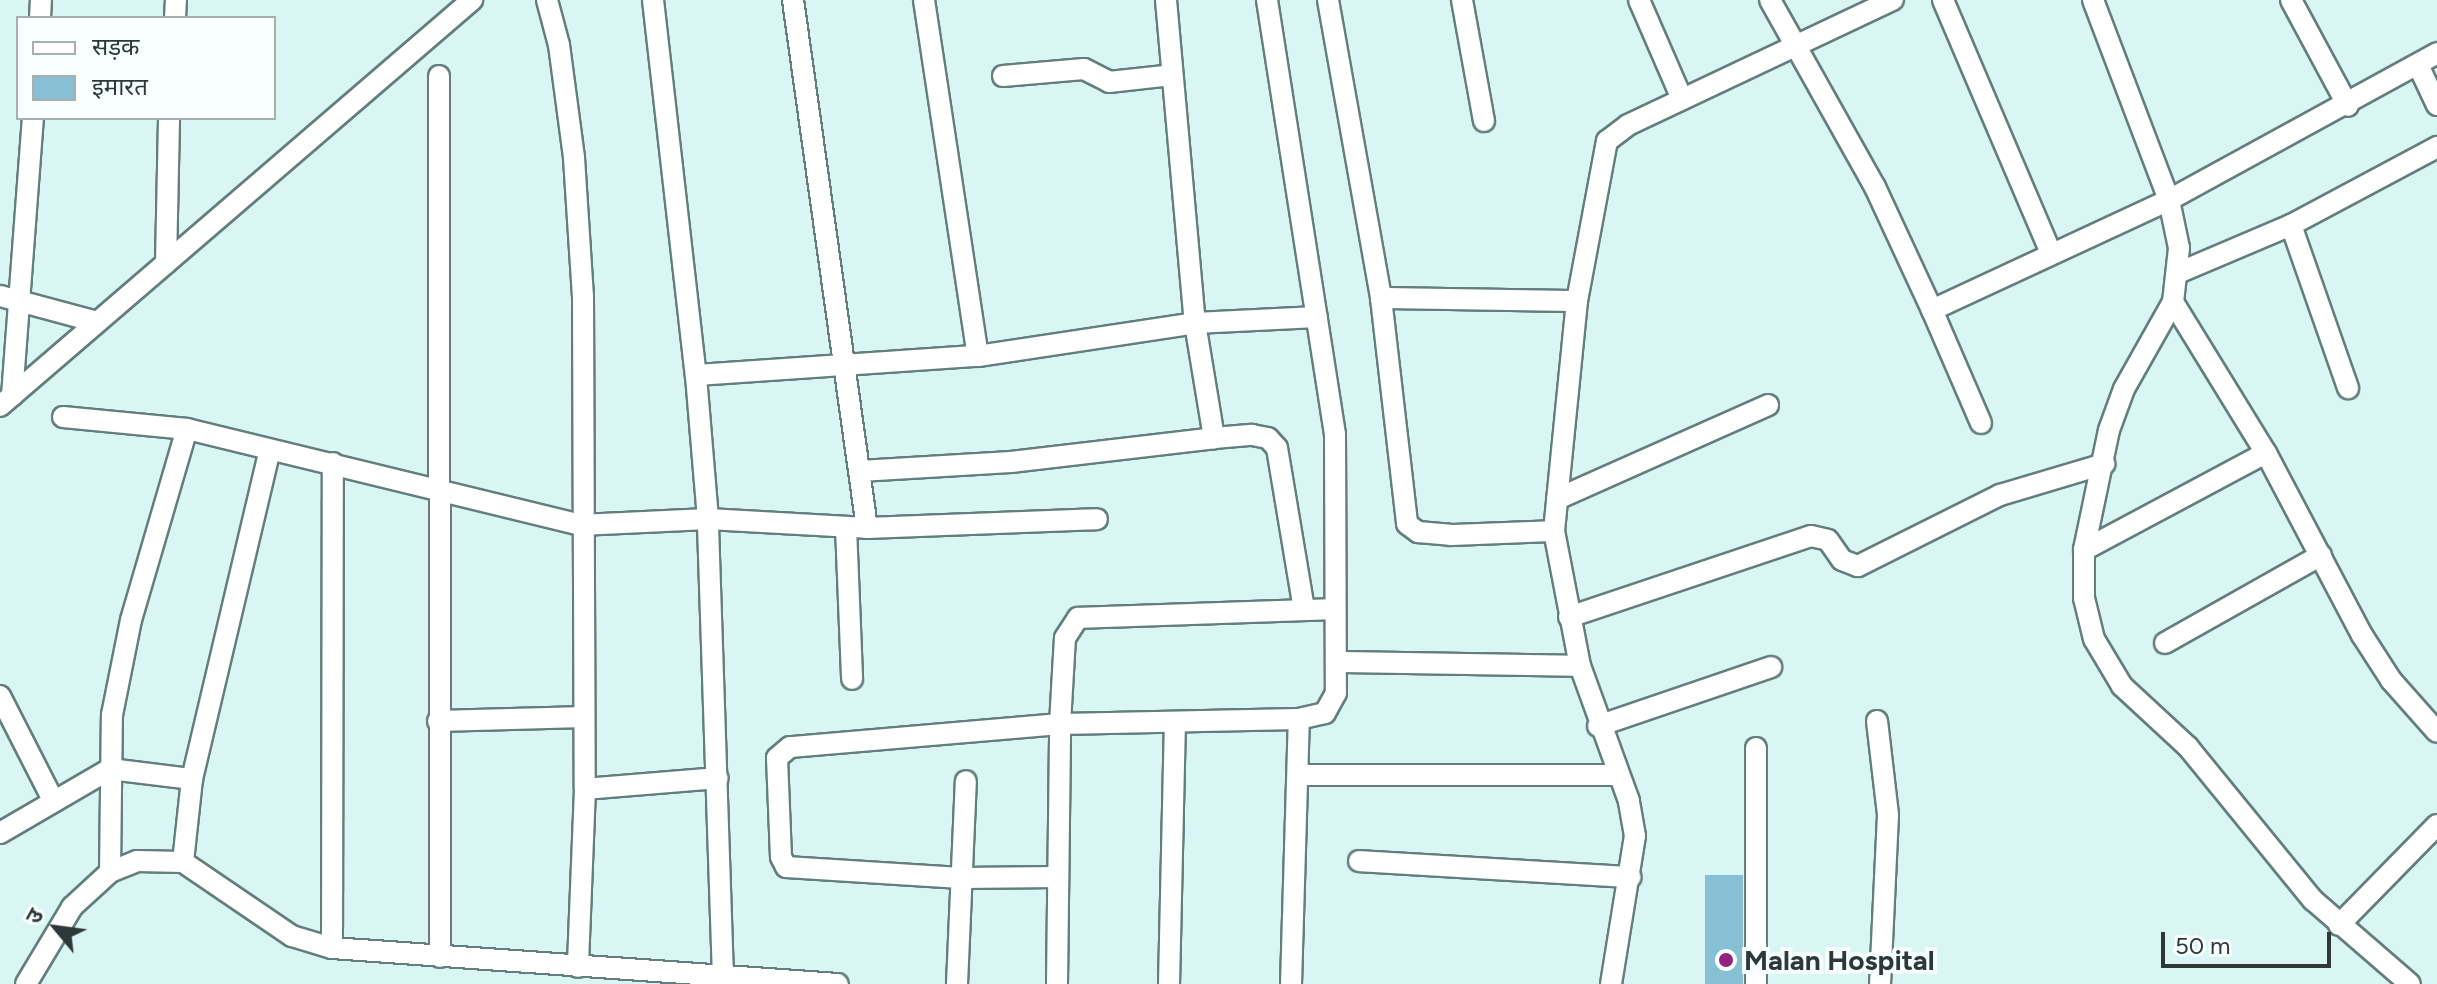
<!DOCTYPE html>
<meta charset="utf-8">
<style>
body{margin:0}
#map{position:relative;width:2437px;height:984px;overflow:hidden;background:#d9f6f5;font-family:Figtree,"Noto Sans Devanagari",sans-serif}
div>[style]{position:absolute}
.building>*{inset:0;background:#87bfd4;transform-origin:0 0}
.roads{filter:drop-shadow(2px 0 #637e7d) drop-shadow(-2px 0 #637e7d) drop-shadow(0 2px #637e7d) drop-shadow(0 -2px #637e7d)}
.street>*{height:20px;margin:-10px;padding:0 10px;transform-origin:10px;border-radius:10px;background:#fff}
.dots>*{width:22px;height:22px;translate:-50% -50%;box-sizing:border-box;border:4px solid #f8fefe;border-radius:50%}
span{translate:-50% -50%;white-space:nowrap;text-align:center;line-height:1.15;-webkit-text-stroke:8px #f8fefe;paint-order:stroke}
.poi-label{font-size:28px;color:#2d3939;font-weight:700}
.left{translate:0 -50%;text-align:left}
.legend{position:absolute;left:16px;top:16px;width:260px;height:104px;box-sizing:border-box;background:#f8fefe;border:2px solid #a7afaf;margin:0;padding:10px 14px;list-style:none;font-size:24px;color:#2d3939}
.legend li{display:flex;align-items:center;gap:16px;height:40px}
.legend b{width:40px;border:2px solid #a7afaf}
.north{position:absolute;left:16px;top:888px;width:80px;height:80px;-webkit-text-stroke:6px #f8fefe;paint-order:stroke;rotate:299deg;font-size:22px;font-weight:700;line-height:32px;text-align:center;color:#2d3939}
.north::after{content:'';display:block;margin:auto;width:28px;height:36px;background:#2d3939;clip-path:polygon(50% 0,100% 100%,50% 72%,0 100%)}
.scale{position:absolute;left:2161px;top:932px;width:170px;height:36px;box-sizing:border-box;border:4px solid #2d3939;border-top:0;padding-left:10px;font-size:24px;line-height:28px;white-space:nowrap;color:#2d3939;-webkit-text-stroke:6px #f8fefe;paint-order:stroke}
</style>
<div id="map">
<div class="building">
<div style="left:1705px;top:875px;width:38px;height:109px"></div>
</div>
<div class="roads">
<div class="street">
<div style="left:547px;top:0;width:47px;rotate:75.1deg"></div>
<div style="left:559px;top:45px;width:114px;rotate:82.4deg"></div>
<div style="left:574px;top:158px;width:138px;rotate:86.3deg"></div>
<div style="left:583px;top:296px;width:493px;rotate:89.8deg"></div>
<div style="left:585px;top:789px;width:178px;rotate:92.3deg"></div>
<div style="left:653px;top:0;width:377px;rotate:83.5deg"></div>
<div style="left:793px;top:0;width:533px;rotate:82.02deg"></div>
<div style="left:924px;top:0;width:360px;rotate:81.4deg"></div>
<div style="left:1166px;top:0;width:324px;rotate:84.9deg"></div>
<div style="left:1195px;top:323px;width:117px;rotate:80.6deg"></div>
<div style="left:1214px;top:438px;width:38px;rotate:-5deg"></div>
<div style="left:1252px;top:435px;width:16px;rotate:11deg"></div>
<div style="left:1268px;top:438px;width:13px;rotate:48deg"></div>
<div style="left:1277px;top:448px;width:163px;rotate:80.5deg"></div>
<div style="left:1267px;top:0;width:439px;rotate:81.1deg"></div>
<div style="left:1335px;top:434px;width:259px;rotate:89.8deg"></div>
<div style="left:1336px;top:693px;width:23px;rotate:119deg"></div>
<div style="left:1325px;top:713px;width:27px;rotate:167deg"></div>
<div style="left:1299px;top:719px;width:239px;rotate:178.8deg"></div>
<div style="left:1060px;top:724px;width:86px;rotate:-86.7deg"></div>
<div style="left:1065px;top:638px;width:24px;rotate:-57deg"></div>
<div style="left:1078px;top:618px;width:256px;rotate:-2deg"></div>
<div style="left:1328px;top:0;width:303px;rotate:79.9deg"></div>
<div style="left:1381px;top:298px;width:227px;rotate:83.4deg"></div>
<div style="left:1407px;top:524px;width:14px;rotate:36deg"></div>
<div style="left:1418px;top:532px;width:32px;rotate:5deg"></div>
<div style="left:1450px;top:535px;width:104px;rotate:-2.2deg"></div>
<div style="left:1462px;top:0;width:123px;rotate:79.7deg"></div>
<div style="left:1639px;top:0;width:108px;rotate:66.5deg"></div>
<div style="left:1770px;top:0;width:214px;rotate:60.7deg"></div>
<div style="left:1875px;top:187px;width:136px;rotate:65.1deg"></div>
<div style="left:1943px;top:0;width:275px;rotate:66.9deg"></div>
<div style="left:2093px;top:0;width:214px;rotate:69.2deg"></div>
<div style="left:2169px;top:200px;width:49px;rotate:78.2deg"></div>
<div style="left:2179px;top:248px;width:54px;rotate:96.3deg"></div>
<div style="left:2173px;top:302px;width:100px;rotate:119.4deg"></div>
<div style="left:2124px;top:389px;width:44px;rotate:110.1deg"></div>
<div style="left:2109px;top:430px;width:123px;rotate:101.8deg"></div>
<div style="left:2084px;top:550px;width:48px;rotate:90deg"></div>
<div style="left:2084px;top:598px;width:42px;rotate:76.3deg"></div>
<div style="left:2094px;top:639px;width:55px;rotate:59.2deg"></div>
<div style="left:2122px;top:686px;width:90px;rotate:42.7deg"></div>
<div style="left:2188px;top:747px;width:198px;rotate:50.8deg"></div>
<div style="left:2313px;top:900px;width:128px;rotate:40.9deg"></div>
<div style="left:2291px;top:0;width:120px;rotate:61.7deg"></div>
<div style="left:40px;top:18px;width:18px;rotate:-87deg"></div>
<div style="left:175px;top:18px;width:18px;rotate:-87deg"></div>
<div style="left:2419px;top:67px;width:42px;rotate:64.7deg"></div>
<div style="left:439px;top:76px;width:881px;rotate:89.93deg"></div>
<div style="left:1003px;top:76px;width:81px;rotate:-4.9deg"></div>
<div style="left:1084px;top:69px;width:28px;rotate:27deg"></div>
<div style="left:1109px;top:82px;width:63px;rotate:-6.3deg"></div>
<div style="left:2291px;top:225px;width:166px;rotate:-28.1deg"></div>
<div style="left:166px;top:263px;width:145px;rotate:-88.8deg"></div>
<div style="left:2178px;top:273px;width:123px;rotate:-23deg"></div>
<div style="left:2291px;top:225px;width:173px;rotate:70.7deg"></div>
<div style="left:0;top:296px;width:100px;rotate:15deg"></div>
<div style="left:1381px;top:298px;width:196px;rotate:0.9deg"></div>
<div style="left:2173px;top:302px;width:177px;rotate:58.4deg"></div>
<div style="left:2266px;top:453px;width:206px;rotate:62.2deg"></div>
<div style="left:2362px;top:635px;width:54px;rotate:57.2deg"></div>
<div style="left:2391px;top:680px;width:69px;rotate:48.5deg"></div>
<div style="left:12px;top:396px;width:279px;rotate:-85.7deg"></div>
<div style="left:0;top:406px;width:623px;rotate:-40.7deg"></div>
<div style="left:63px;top:417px;width:125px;rotate:5.5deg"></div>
<div style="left:187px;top:429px;width:405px;rotate:13.7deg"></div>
<div style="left:580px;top:525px;width:128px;rotate:-2.7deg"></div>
<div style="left:708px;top:519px;width:159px;rotate:3.2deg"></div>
<div style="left:867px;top:528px;width:230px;rotate:-2.2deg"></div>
<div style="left:1981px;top:423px;width:123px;rotate:-113.4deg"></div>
<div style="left:1932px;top:310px;width:261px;rotate:-24.9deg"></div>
<div style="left:2169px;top:200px;width:306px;rotate:-28.7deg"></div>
<div style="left:860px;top:471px;width:151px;rotate:-3.4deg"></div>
<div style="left:1011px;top:462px;width:204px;rotate:-6.7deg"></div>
<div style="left:1557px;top:499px;width:231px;rotate:-24deg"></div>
<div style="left:846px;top:527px;width:152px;rotate:87.7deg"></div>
<div style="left:2084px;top:550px;width:206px;rotate:-28.1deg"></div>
<div style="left:1569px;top:617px;width:255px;rotate:-18.5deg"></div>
<div style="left:1811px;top:536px;width:17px;rotate:13deg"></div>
<div style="left:1828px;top:540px;width:24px;rotate:55deg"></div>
<div style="left:1842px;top:560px;width:17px;rotate:21deg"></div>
<div style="left:1858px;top:566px;width:159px;rotate:-26.6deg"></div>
<div style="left:2000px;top:495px;width:109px;rotate:-16.6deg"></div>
<div style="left:2165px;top:643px;width:179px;rotate:-29.4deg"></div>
<div style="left:1337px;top:662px;width:243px;rotate:0.9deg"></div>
<div style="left:0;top:696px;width:117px;rotate:63deg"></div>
<div style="left:438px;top:721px;width:146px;rotate:-1.6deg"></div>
<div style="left:1877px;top:721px;width:95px;rotate:83.3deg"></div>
<div style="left:1888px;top:815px;width:169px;rotate:92.7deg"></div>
<div style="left:1598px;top:726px;width:183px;rotate:-18.8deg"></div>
<div style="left:1298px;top:775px;width:318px"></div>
<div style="left:585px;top:789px;width:133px;rotate:-4.7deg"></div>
<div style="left:0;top:833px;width:127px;rotate:-30.2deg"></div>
<div style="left:110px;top:769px;width:83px;rotate:7deg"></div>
<div style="left:1359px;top:861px;width:272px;rotate:3.4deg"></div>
<div style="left:183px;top:862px;width:83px;rotate:-83.8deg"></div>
<div style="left:192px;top:779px;width:338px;rotate:-76.7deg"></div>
<div style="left:110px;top:872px;width:157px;rotate:-89.3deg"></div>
<div style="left:112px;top:715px;width:97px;rotate:-78.7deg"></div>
<div style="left:131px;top:620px;width:199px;rotate:-73.7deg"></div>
<div style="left:2339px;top:925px;width:140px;rotate:-45.6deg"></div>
<div style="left:332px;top:948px;width:485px;rotate:-89.9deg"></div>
<div style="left:723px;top:978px;width:459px;rotate:-91.9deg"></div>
<div style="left:708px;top:519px;width:144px;rotate:-94.8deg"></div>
<div style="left:696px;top:375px;width:283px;rotate:-3.9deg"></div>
<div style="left:978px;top:356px;width:219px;rotate:-8.6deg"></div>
<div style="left:1195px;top:323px;width:122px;rotate:-2.8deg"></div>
<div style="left:26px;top:984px;width:90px;rotate:-59.1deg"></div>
<div style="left:72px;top:907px;width:52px;rotate:-42.6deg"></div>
<div style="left:110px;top:872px;width:29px;rotate:-22deg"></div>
<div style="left:137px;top:861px;width:46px;rotate:1.2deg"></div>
<div style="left:183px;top:862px;width:132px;rotate:34.2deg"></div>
<div style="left:292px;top:936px;width:42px;rotate:16.7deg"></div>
<div style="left:332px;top:948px;width:507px;rotate:4.07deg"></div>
<div style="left:957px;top:984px;width:203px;rotate:-87.5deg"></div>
<div style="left:1057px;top:984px;width:260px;rotate:-89.3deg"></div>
<div style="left:1060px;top:724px;width:271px;rotate:175.1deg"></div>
<div style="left:790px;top:747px;width:17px;rotate:140deg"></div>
<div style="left:777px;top:758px;width:99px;rotate:87.7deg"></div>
<div style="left:781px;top:857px;width:11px;rotate:63deg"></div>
<div style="left:786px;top:867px;width:175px;rotate:3.6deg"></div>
<div style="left:961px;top:878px;width:97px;rotate:-0.6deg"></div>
<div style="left:1169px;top:984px;width:261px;rotate:-88.7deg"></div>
<div style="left:1291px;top:984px;width:265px;rotate:-88.3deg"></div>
<div style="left:1611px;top:984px;width:150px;rotate:-80.8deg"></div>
<div style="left:1635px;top:836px;width:36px;rotate:-100deg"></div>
<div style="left:1629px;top:801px;width:144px;rotate:-109.9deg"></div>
<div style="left:1580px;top:666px;width:137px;rotate:-100.9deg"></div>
<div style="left:1554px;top:531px;width:231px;rotate:-84.3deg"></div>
<div style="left:1577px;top:301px;width:163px;rotate:-79.4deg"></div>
<div style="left:1607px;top:141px;width:26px;rotate:-37deg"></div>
<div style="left:1628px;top:125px;width:293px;rotate:-25.3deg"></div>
<div style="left:1756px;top:984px;width:236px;rotate:-90deg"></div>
</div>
</div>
<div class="dots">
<div style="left:1726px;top:960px;background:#962280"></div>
</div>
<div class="poi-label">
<span class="left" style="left:1744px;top:960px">Malan Hospital</span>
</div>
<ul class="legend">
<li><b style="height:10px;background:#fff"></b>सड़क</li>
<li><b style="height:22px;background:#87bfd4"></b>इमारत</li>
</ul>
<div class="north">उ</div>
<div class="scale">50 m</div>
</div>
